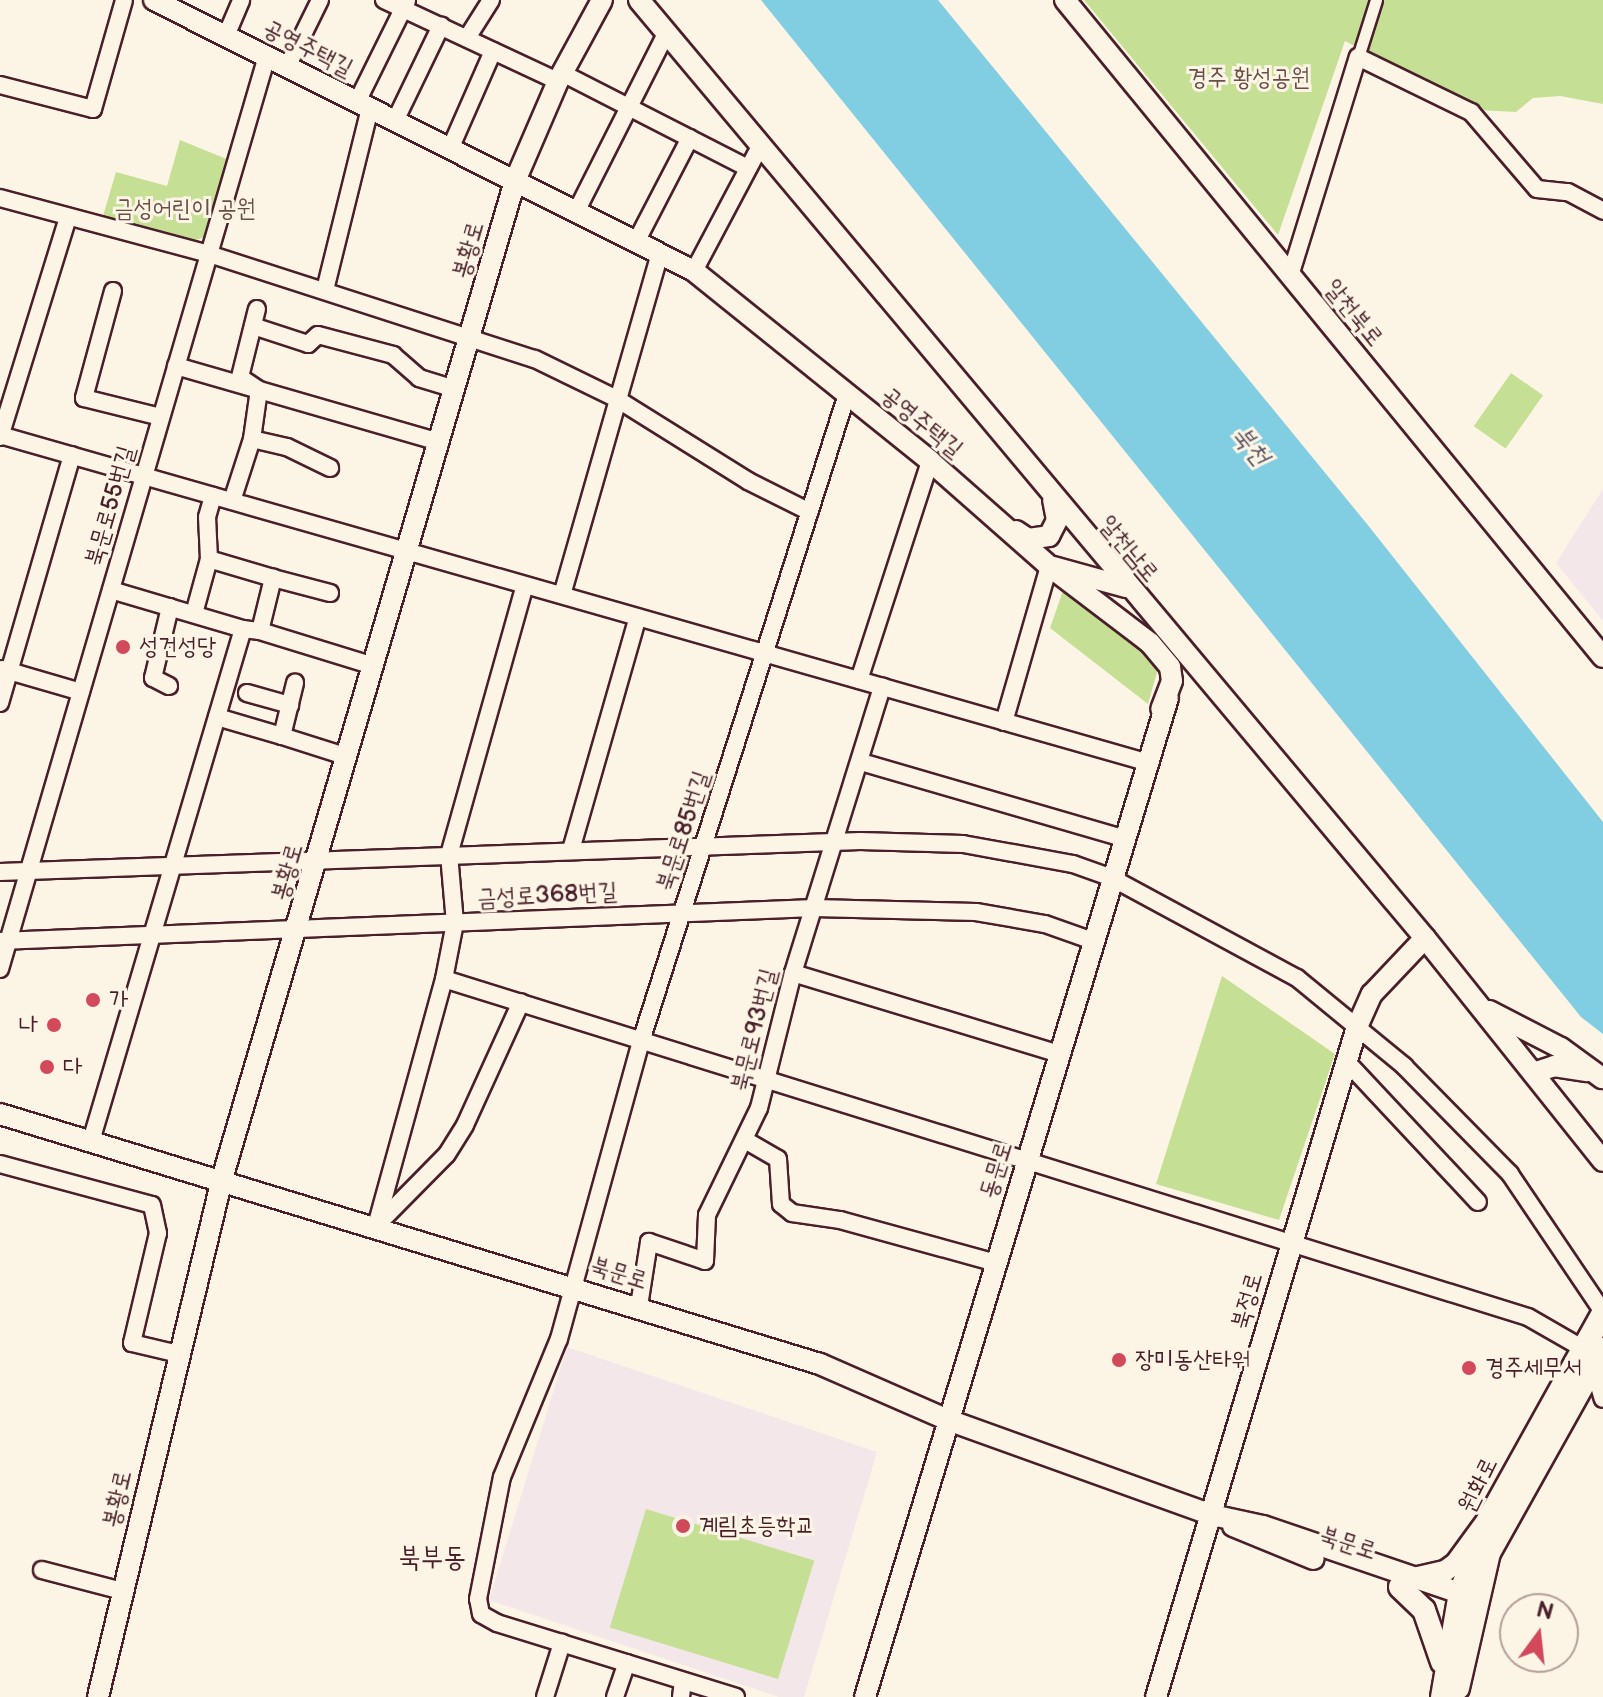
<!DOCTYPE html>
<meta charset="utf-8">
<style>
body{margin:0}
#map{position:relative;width:1603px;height:1697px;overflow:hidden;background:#fcf5e5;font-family:"Balsamiq Sans","Poor Story",sans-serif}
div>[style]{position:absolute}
.built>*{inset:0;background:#f3e7ea}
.green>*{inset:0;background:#c5df95;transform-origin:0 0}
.water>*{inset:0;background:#81cde1}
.roads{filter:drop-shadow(2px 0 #4a1f2b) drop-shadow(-2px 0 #4a1f2b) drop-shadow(0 2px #4a1f2b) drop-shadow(0 -2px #4a1f2b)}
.pedestrian>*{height:11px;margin:-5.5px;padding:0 5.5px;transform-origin:5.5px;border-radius:5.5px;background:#fcf5e5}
.minor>*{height:16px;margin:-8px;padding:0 8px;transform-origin:8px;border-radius:8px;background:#fcf5e5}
.tertiary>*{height:20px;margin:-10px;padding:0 10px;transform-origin:10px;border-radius:10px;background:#fcf5e5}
.secondary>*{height:22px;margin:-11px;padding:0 11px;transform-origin:11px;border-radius:11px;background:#fcf5e5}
.dots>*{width:22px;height:22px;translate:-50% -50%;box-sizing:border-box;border:4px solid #fcf5e5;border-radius:50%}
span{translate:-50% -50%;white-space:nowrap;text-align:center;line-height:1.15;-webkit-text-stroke:6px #fcf5e5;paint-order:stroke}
.street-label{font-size:24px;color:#4a1f2b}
.park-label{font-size:24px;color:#694f46}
.poi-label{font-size:24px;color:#4a1f2b}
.left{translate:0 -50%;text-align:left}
.right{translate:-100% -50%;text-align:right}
.water-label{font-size:26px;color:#5a5362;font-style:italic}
.quarter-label{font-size:28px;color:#4a1f2b}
.north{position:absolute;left:1499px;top:1593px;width:80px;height:80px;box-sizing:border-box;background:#fcf5e5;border:2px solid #b59f9b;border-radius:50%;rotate:15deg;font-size:22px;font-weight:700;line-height:32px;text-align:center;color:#4a1f2b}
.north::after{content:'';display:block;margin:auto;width:28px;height:36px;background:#d1495b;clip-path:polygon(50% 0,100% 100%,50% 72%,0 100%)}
</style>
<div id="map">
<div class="built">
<div style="clip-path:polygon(1603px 489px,1603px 621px,1556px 563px)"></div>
<div style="clip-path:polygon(567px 1347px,877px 1452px,804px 1697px,779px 1697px,489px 1600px)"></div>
</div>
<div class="green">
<div style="clip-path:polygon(1084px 0,1603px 0,1603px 104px,1560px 96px,1533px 98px,1516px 112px,1477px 110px,1345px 41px,1278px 235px)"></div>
<div style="clip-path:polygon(180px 140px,229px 160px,205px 237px,192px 241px,103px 216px,116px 172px,167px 186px)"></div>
<div style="left:1511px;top:373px;width:39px;height:65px;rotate:35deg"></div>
<div style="clip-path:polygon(1065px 585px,1161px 658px,1148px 704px,1050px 628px)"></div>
<div style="clip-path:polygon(1222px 976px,1335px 1054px,1279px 1220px,1156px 1184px)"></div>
<div style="left:646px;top:1509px;width:176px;height:124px;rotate:17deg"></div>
</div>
<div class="water">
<div style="clip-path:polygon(761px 0,938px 0,1367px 524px,1603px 822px,1603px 1034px,1581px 1017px)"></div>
</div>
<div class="roads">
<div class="pedestrian">
<div style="left:1358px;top:57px;width:60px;rotate:-72.5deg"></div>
</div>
<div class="minor">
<div style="left:384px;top:0;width:192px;rotate:25deg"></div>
<div style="left:226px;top:36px;width:39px;rotate:-67deg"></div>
<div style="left:467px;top:38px;width:45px;rotate:-57.7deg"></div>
<div style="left:287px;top:67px;width:75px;rotate:-63.8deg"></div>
<div style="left:562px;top:73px;width:209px;rotate:27.1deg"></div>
<div style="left:0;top:85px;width:96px;rotate:14.5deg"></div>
<div style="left:93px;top:109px;width:113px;rotate:-74.1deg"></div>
<div style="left:357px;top:102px;width:113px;rotate:-63.7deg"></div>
<div style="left:395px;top:121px;width:106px;rotate:-64.2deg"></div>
<div style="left:450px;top:149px;width:107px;rotate:-66.3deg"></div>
<div style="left:0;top:198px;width:216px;rotate:15deg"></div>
<div style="left:209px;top:254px;width:342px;rotate:17.9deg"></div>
<div style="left:535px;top:359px;width:91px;rotate:26deg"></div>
<div style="left:617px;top:399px;width:155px;rotate:32deg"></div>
<div style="left:748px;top:481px;width:69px;rotate:26.6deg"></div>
<div style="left:576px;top:212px;width:199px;rotate:-63.2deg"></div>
<div style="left:636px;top:242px;width:117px;rotate:-62.6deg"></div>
<div style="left:694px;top:271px;width:139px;rotate:-62.1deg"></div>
<div style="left:1290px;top:276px;width:229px;rotate:-72.8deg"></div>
<div style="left:1358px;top:57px;width:126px;rotate:26deg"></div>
<div style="left:1471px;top:112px;width:101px;rotate:49.4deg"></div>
<div style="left:1537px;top:189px;width:31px;rotate:6deg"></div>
<div style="left:1568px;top:192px;width:40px;rotate:28deg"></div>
<div style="left:325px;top:290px;width:187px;rotate:-76.1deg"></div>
<div style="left:113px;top:291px;width:111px;rotate:105.2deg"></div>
<div style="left:84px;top:398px;width:79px;rotate:13.9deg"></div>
<div style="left:253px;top:326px;width:58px;rotate:18.1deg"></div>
<div style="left:308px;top:344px;width:13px;rotate:-42deg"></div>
<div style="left:318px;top:335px;width:78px;rotate:14.9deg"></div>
<div style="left:393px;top:355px;width:35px;rotate:41deg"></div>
<div style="left:419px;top:378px;width:38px;rotate:17deg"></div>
<div style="left:176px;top:366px;width:275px;rotate:16.1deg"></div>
<div style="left:0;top:435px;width:1192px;rotate:15.93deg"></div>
<div style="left:0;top:437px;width:229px;rotate:-72.8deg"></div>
<div style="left:252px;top:439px;width:49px;rotate:-81.9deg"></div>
<div style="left:259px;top:390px;width:23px;rotate:-146deg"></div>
<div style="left:240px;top:377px;width:70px;rotate:-76deg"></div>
<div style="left:232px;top:501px;width:65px;rotate:-72.1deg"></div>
<div style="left:252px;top:439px;width:36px;rotate:13deg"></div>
<div style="left:287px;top:447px;width:48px;rotate:26deg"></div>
<div style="left:209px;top:559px;width:42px;rotate:-92.7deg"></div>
<div style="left:207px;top:517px;width:22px;rotate:-74deg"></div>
<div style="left:273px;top:578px;width:59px;rotate:14.7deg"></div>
<div style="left:111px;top:590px;width:138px;rotate:16.5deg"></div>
<div style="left:243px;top:629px;width:17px;rotate:7deg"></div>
<div style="left:260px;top:631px;width:55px;rotate:-76.2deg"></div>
<div style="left:273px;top:578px;width:67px;rotate:-163.5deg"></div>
<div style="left:209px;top:559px;width:57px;rotate:105.3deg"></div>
<div style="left:562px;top:595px;width:355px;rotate:-74deg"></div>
<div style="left:260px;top:631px;width:119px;rotate:17.1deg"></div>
<div style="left:2px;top:669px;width:82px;rotate:16.2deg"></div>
<div style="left:859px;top:680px;width:230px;rotate:-72deg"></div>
<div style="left:169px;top:686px;width:18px;rotate:-153deg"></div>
<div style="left:153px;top:678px;width:73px;rotate:-76.5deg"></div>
<div style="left:247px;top:693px;width:45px;rotate:15.6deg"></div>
<div style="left:0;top:703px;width:258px;rotate:-73.8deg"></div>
<div style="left:217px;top:717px;width:68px;rotate:16.3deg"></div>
<div style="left:282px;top:736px;width:55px;rotate:-76.2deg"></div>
<div style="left:1004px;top:722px;width:162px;rotate:-73.9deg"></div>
<div style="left:282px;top:736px;width:69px;rotate:17.7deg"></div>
<div style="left:861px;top:762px;width:273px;rotate:16.2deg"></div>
<div style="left:571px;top:850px;width:242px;rotate:-74deg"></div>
<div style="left:0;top:872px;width:861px;rotate:-2.06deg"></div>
<div style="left:860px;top:841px;width:103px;rotate:1.7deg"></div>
<div style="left:963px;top:844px;width:112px;rotate:10.3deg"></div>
<div style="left:1073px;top:864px;width:41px;rotate:19.7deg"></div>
<div style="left:1112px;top:878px;width:210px;rotate:28.4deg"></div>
<div style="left:1297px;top:978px;width:139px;rotate:39.4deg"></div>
<div style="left:1404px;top:1066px;width:151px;rotate:45.5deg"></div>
<div style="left:1510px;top:1174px;width:166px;rotate:56deg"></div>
<div style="left:0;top:941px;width:815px;rotate:-2.32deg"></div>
<div style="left:814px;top:908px;width:162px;rotate:1.4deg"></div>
<div style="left:976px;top:912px;width:70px;rotate:9.9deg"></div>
<div style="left:1045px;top:924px;width:51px;rotate:19.5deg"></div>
<div style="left:0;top:969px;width:951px;rotate:-73.7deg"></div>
<div style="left:793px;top:973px;width:278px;rotate:16.9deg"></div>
<div style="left:444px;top:979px;width:1135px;rotate:17.32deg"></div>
<div style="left:1528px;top:1317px;width:62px;rotate:29.9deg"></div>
<div style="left:1346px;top:1061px;width:193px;rotate:46.9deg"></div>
<div style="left:745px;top:1140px;width:38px;rotate:30deg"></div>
<div style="left:778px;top:1159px;width:45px;rotate:86.2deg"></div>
<div style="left:781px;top:1204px;width:14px;rotate:39deg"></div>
<div style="left:792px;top:1213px;width:49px;rotate:8.3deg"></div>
<div style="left:840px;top:1220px;width:162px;rotate:15.4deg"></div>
<div style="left:91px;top:1141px;width:534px;rotate:-73.47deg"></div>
<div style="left:0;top:1164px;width:157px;rotate:15.1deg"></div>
<div style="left:152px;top:1205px;width:29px;rotate:78deg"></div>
<div style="left:158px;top:1233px;width:113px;rotate:103.3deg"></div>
<div style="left:132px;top:1343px;width:48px;rotate:13.2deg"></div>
<div style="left:380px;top:1222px;width:95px;rotate:-45.4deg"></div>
<div style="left:447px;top:1154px;width:34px;rotate:-58deg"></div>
<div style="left:465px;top:1125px;width:135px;rotate:-65.5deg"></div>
<div style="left:376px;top:1226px;width:256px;rotate:-74.6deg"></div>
<div style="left:444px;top:979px;width:57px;rotate:-78.9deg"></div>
<div style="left:455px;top:923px;width:68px;rotate:-95deg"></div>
<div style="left:449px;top:855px;width:280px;rotate:-74.3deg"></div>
<div style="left:639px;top:1306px;width:65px;rotate:-81.1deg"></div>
<div style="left:649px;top:1242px;width:59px;rotate:18.7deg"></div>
<div style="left:705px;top:1261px;width:46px;rotate:-87.5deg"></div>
<div style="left:707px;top:1215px;width:119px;rotate:-64.1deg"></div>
<div style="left:759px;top:1108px;width:139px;rotate:-75.9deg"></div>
<div style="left:793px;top:973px;width:300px;rotate:-72.7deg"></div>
<div style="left:1593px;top:1365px;width:35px;rotate:74deg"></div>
<div style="left:42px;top:1570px;width:83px;rotate:14.7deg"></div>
<div style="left:545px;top:1697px;width:57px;rotate:-72.5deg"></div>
<div style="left:615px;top:1697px;width:36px;rotate:-71deg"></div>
<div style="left:681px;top:1697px;width:16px;rotate:-83deg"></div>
<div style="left:736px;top:1697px;width:250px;rotate:-162.8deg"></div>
<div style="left:497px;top:1623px;width:18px;rotate:-151deg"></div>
<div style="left:481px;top:1614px;width:15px;rotate:-101deg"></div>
<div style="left:478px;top:1599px;width:124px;rotate:-78.9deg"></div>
<div style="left:502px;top:1477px;width:149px;rotate:-67.6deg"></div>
<div style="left:559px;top:1339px;width:312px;rotate:-74.6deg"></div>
<div style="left:642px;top:1038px;width:676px;rotate:-72.34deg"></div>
</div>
<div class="tertiary">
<div style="left:154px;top:0;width:604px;rotate:26.65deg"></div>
<div style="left:694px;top:271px;width:303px;rotate:38.8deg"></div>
<div style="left:930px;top:461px;width:159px;rotate:41.4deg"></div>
<div style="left:1049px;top:566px;width:127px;rotate:37.3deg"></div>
<div style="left:1150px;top:643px;width:31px;rotate:50deg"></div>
<div style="left:1170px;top:667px;width:14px;rotate:82deg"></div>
<div style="left:1172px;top:681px;width:30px;rotate:111deg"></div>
<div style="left:639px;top:0;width:1224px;rotate:50.04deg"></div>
<div style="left:1425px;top:938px;width:285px;rotate:51.4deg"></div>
<div style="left:1065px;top:0;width:849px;rotate:50.69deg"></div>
<div style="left:1016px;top:531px;width:14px;rotate:34deg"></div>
<div style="left:1028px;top:539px;width:21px;rotate:-8deg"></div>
<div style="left:1049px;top:536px;width:18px;rotate:-63deg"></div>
<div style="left:1057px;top:520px;width:20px;rotate:-101deg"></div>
<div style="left:1053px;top:567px;width:76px;rotate:15.3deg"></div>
<div style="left:1489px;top:1011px;width:81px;rotate:27.2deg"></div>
<div style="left:1561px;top:1048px;width:51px;rotate:36.2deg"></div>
<div style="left:1533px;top:1073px;width:22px;rotate:-18deg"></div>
<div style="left:1554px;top:1066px;width:33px;rotate:9deg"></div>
<div style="left:0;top:1114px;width:857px;rotate:16.96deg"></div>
<div style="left:820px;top:1364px;width:140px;rotate:23.6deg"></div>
<div style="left:948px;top:1420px;width:281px;rotate:19.8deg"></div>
<div style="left:1212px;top:1515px;width:52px;rotate:12.2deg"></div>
<div style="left:1263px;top:1526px;width:208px;rotate:18.8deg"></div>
<div style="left:1233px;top:1526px;width:87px;rotate:22.2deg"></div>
<div style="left:1418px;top:1577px;width:28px;rotate:-13deg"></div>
<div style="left:1445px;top:1571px;width:14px;rotate:-36deg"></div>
<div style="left:1456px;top:1563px;width:54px;rotate:-54deg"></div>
<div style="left:98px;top:1697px;width:533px;rotate:-76.54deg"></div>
<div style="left:222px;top:1179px;width:1040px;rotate:-73.64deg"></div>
<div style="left:515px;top:181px;width:109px;rotate:-66.7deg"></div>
<div style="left:558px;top:81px;width:92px;rotate:-61.5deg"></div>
<div style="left:865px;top:1697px;width:1044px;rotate:-73.13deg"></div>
<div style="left:1156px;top:1697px;width:700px;rotate:-73.3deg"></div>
<div style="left:1357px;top:1027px;width:36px;rotate:-66deg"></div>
<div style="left:1372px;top:994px;width:77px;rotate:-46.6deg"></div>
</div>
<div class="secondary">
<div style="left:1400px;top:1587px;width:33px;rotate:44deg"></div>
<div style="left:1424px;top:1610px;width:55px;rotate:70.9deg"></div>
<div style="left:1458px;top:1688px;width:139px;rotate:-77.1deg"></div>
<div style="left:1489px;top:1553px;width:234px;rotate:-60.8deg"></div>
<div style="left:1442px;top:1697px;width:106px;rotate:-80.2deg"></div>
<div style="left:1460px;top:1593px;width:80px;rotate:-68.9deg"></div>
<div style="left:1489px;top:1518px;width:235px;rotate:-60.9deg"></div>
</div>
</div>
<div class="dots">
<div style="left:123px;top:647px;background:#d1495b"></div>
<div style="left:93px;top:1000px;background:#d1495b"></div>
<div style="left:54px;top:1025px;background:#d1495b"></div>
<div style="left:47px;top:1067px;background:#d1495b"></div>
<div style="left:1119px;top:1360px;background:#d1495b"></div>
<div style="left:1469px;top:1368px;background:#d1495b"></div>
<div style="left:683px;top:1526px;background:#d1495b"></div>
</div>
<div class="street-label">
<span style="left:308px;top:48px;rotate:27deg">공영주택길</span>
<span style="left:468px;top:250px;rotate:-74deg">봉황로</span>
<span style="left:1354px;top:313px;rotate:51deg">알천북로</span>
<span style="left:922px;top:422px;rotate:39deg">공영주택길</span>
<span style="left:110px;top:506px;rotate:-74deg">북문로55번길</span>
<span style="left:1129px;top:549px;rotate:50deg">알천남로</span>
<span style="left:683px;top:831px;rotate:-72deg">북문로85번길</span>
<span style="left:287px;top:872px;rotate:-74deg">봉황로</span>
<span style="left:547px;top:895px;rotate:-3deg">금성로368번길</span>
<span style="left:754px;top:1030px;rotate:-76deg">북문로93번길</span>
<span style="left:996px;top:1170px;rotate:-73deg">동문로</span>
<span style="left:619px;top:1273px;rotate:17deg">북문로</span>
<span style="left:1247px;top:1301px;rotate:-74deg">북정로</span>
<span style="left:1478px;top:1485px;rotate:-64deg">원화로</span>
<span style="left:117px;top:1499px;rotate:-77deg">봉황로</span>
<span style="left:1348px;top:1543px;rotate:18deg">북문로</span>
</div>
<div class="park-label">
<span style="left:1249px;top:78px">경주 황성공원</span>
<span style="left:185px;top:209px">금성어린이 공원</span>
</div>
<div class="poi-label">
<span class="left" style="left:139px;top:647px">성건성당</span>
<span class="left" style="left:109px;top:1000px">가</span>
<span class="right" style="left:38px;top:1025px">나</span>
<span class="left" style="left:63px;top:1067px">다</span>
<span class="left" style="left:1135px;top:1360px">장미동산타워</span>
<span class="left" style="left:1485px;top:1368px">경주세무서</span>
<span class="left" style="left:699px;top:1526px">계림초등학교</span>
</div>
<div class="water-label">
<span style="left:1250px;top:446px;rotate:51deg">북천</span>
</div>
<div class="quarter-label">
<span style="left:432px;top:1558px">북부동</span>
</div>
<div class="north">N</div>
</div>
